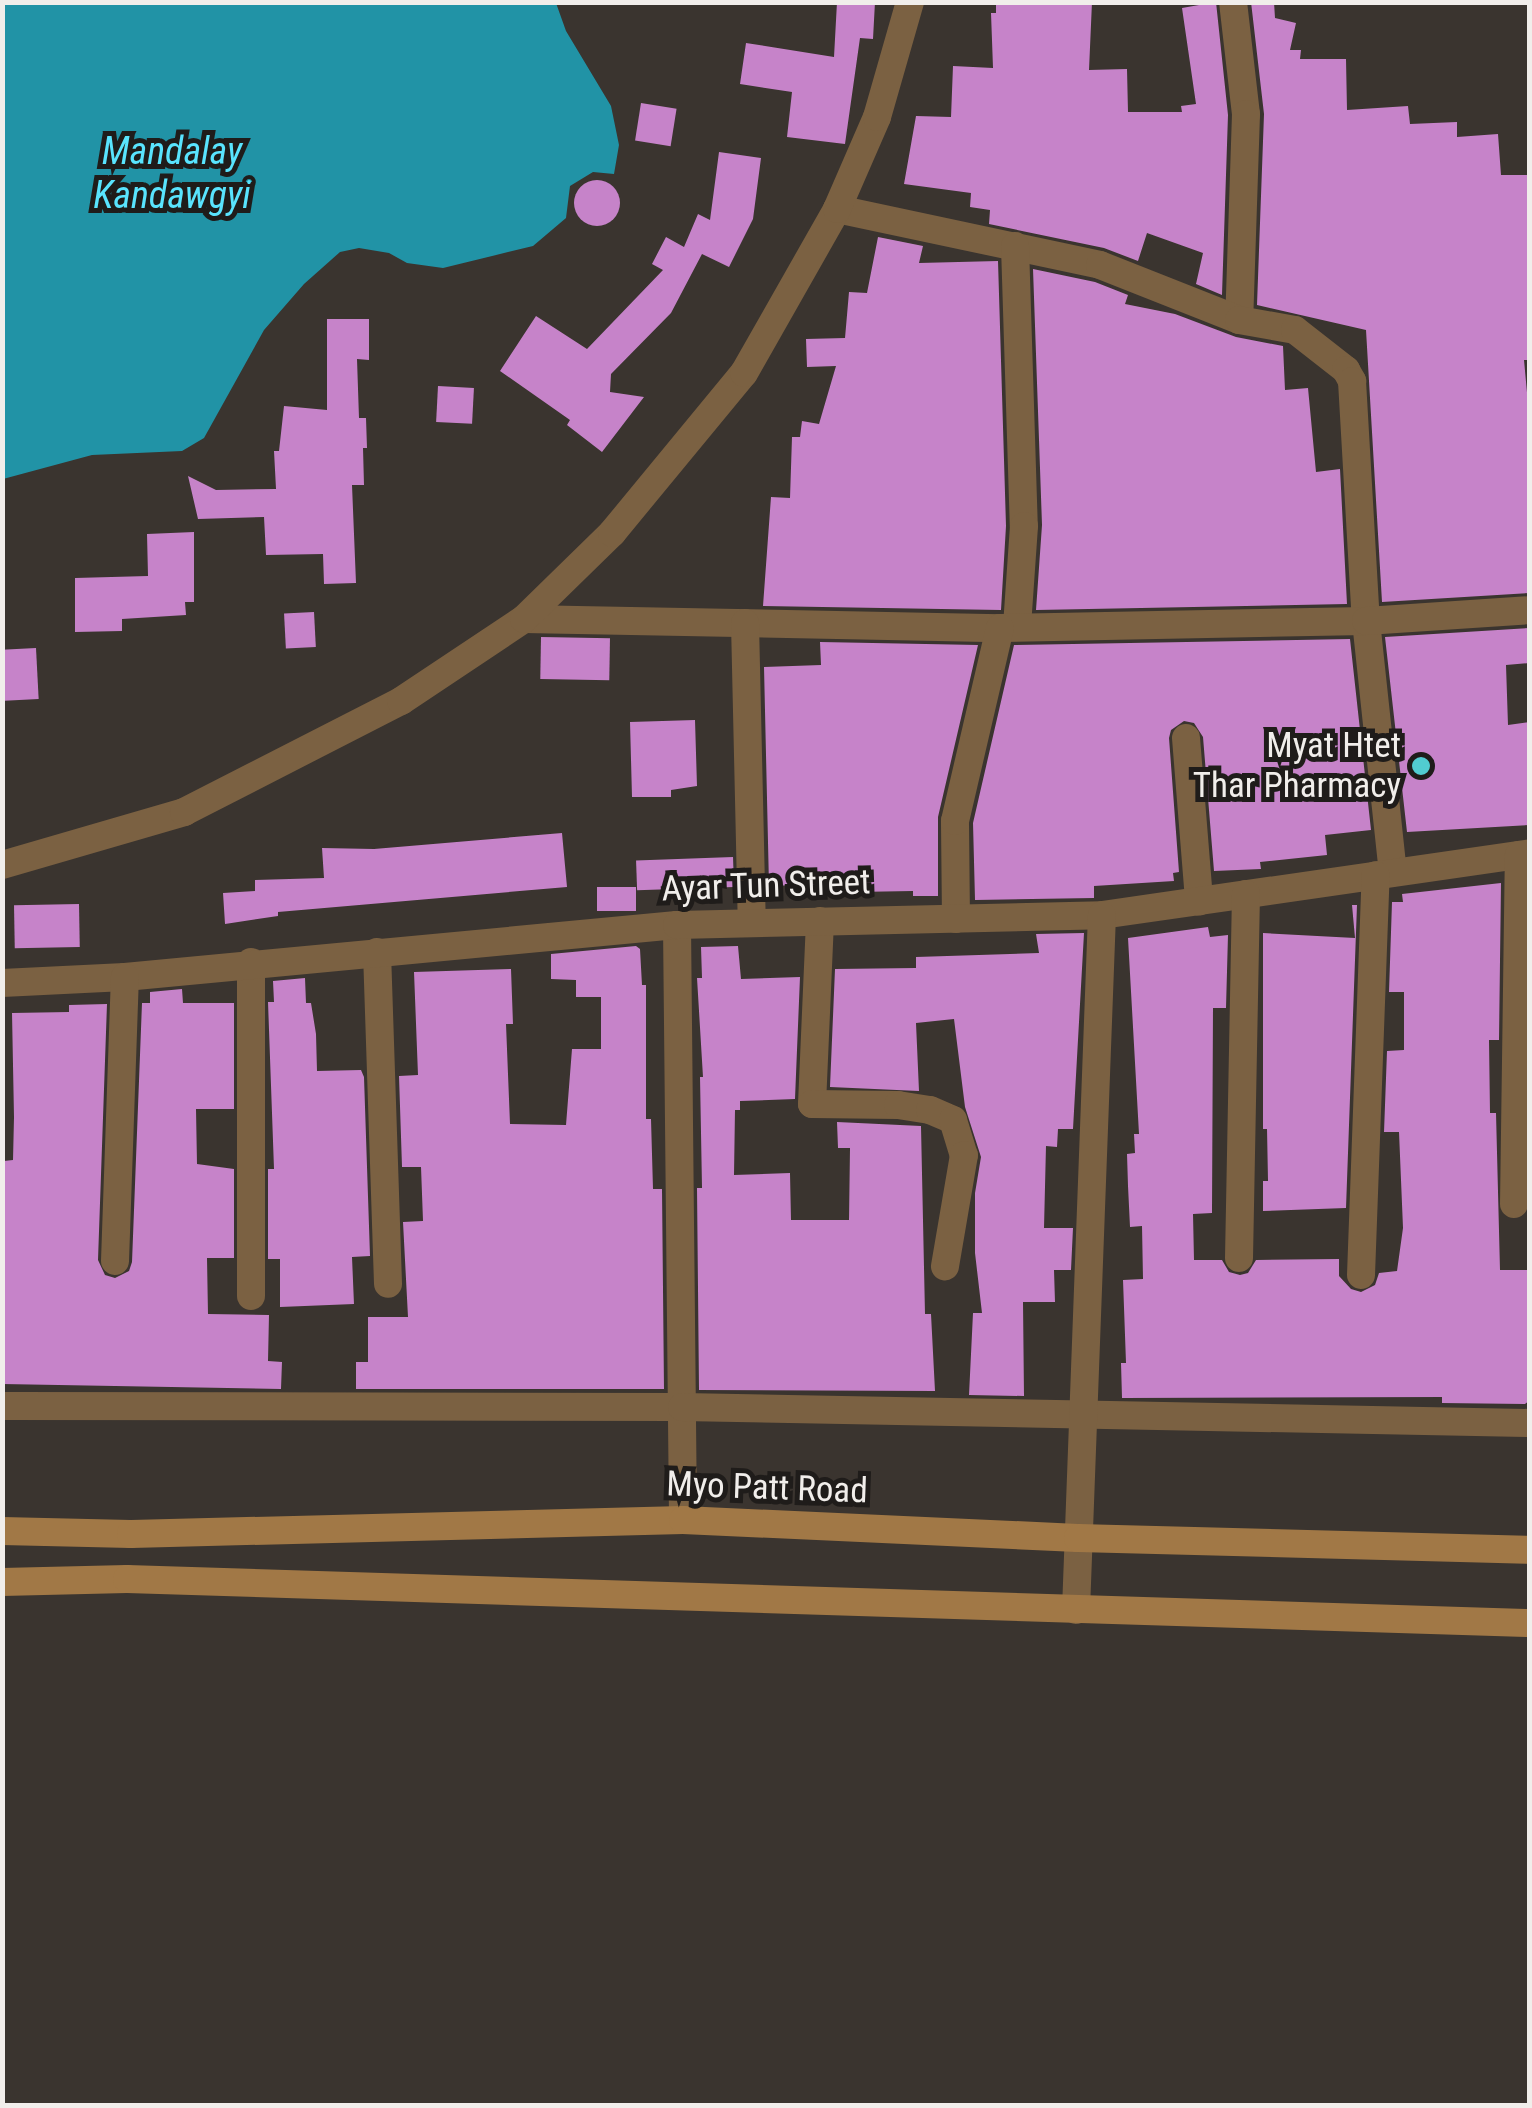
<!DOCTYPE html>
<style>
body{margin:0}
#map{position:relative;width:1532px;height:2108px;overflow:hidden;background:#3a342f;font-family:"Roboto Condensed",sans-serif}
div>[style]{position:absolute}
.water>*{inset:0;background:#2193a6}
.building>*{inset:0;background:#c683c9;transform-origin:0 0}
.round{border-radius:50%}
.minor>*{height:28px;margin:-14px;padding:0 14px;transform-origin:14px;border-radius:14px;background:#7b6142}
.secondary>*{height:28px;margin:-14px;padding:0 14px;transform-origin:14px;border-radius:14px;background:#a17846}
.dots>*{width:28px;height:28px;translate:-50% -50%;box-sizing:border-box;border:5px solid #1f1c1a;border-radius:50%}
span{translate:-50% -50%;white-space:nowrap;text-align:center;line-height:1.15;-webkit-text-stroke:10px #1f1c1a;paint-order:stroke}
.poi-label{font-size:35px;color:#f1eeeb}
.right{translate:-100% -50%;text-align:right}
.street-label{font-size:35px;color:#f1eeeb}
.water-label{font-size:38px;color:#59e4fe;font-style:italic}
.frame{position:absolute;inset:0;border:5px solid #f1eeeb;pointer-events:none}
</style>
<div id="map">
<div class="water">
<div style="clip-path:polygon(2px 3px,556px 3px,566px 31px,611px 106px,619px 145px,614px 174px,593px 172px,570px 186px,566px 218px,533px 246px,443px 268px,407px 263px,389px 253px,359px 248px,340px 252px,304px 284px,264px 330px,204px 438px,182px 451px,92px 455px,3px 479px)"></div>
</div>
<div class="building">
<div style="clip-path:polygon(837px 2px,875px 2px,873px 39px,860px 38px,845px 144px,787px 137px,792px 92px,740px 84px,746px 43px,834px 57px)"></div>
<div style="clip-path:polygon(996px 2px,1092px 2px,1089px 70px,1127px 69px,1128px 112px,1182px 112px,1181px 106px,1196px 104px,1182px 8px,1216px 2px,1228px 115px,1222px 295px,1196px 284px,1203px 253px,1147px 233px,1138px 261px,1104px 248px,989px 224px,990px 210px,970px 207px,971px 193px,904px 184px,916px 116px,951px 117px,953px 66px,993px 68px,991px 13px,996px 13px)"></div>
<div style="clip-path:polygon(1251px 2px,1274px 2px,1275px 18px,1296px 23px,1290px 50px,1301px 50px,1300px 59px,1346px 59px,1347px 110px,1408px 106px,1410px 124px,1457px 122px,1457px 137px,1498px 134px,1501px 175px,1530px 175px,1530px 360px,1524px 360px,1530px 425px,1530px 593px,1382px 602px,1366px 330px,1257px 305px,1264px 114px)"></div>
<div style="left:641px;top:103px;width:36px;height:38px;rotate:9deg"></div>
<div style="clip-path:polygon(719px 152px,761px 158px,753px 219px,729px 267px,702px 254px,671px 313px,611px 374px,610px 392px,644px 397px,602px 452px,567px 425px,570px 420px,500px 371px,536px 316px,587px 349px,663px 270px,652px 264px,666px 237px,684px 247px,698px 214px,710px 220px)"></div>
<div class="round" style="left:574px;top:180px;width:46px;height:46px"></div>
<div style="clip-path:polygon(878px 237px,923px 246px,919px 263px,998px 261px,1006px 526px,1001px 610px,763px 606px,771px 497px,790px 498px,792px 437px,800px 437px,802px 421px,819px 424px,836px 366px,807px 367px,806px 339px,845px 338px,849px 292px,867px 293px)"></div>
<div style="clip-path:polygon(1033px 269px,1095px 282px,1128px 295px,1125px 304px,1175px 314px,1236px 337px,1283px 346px,1285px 390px,1308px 388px,1316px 472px,1340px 469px,1347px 604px,1036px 610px,1042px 525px)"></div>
<div style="clip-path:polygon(327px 319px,369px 319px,369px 360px,357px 359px,359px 418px,366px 418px,367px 448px,363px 448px,364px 485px,352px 485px,356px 583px,324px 584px,323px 554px,266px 555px,264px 517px,198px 519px,188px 476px,216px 490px,276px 489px,274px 451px,279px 451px,284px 406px,327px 410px)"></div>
<div style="left:438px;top:386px;width:36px;height:36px;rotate:3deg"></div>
<div style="clip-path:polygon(194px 532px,194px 602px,185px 602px,186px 615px,122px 619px,122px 631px,75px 632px,75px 578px,148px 576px,147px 534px)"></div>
<div style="left:314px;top:612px;width:35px;height:30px;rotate:87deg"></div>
<div style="clip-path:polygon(1530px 628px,1530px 663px,1506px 665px,1508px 725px,1530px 722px,1530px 825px,1407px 832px,1385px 637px)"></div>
<div style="left:541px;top:637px;width:69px;height:42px;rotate:1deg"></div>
<div style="clip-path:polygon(1350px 639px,1371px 830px,1325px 835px,1327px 855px,1260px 862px,1261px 869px,1214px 871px,1203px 737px,1194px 723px,1184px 721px,1171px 730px,1169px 738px,1179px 872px,1173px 873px,1174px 881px,1094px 886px,1094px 898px,975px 900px,973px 823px,1014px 645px)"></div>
<div style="clip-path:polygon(820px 642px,978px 645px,938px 817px,938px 896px,913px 896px,913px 891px,798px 893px,797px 885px,769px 886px,764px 667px,821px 665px)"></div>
<div style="left:36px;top:648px;width:51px;height:34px;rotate:87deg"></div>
<div style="clip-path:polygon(695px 720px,697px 786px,671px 790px,671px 797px,632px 797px,630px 722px)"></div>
<div style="clip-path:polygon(562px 833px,567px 887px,278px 912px,278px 916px,225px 924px,223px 893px,255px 891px,255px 880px,324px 878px,322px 848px,374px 849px)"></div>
<div style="left:733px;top:857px;width:30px;height:97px;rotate:88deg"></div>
<div style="clip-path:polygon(1501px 883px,1499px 1040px,1489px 1040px,1490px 1113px,1496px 1113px,1500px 1270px,1528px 1270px,1530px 1400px,1525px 1404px,1442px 1403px,1442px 1397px,1122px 1398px,1121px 1363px,1126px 1363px,1123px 1280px,1143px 1279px,1142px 1226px,1130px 1227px,1128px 1186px,1127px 1154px,1135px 1153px,1134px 1134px,1139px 1134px,1128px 938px,1208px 927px,1210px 937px,1228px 935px,1226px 1008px,1213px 1008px,1212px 1213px,1193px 1214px,1194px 1260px,1222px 1260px,1229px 1272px,1240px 1275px,1248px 1273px,1256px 1260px,1339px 1259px,1339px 1276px,1351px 1289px,1361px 1292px,1375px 1285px,1379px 1273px,1397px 1271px,1403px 1228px,1399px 1132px,1384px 1132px,1387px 1051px,1404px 1050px,1404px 992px,1389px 992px,1392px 902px,1403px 902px,1402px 894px)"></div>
<div style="left:636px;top:887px;width:24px;height:39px;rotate:90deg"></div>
<div style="left:79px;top:904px;width:43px;height:65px;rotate:89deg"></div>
<div style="clip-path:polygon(1352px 905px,1357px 905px,1346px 1208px,1263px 1211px,1263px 1181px,1268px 1181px,1267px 1129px,1263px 1129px,1263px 933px,1355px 938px)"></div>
<div style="clip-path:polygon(1084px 933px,1073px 1129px,1058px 1129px,1057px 1147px,1046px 1146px,1044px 1228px,1073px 1228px,1071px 1270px,1054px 1270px,1055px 1302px,1023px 1302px,1024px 1396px,969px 1395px,973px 1313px,982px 1313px,975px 1253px,975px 1193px,981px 1157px,965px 1107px,954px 1019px,916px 1023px,919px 1091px,830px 1087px,835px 969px,916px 968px,916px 957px,1039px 953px,1036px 934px)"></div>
<div style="clip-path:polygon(636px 946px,640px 949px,642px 985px,646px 985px,646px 1119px,651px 1119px,653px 1189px,662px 1189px,664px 1389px,356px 1389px,356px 1362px,368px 1362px,368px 1317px,408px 1317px,403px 1222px,423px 1221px,421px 1167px,402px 1167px,399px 1076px,418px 1075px,414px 972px,511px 969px,513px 1024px,506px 1024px,510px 1124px,566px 1125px,572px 1049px,601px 1049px,601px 997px,576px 997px,576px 980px,551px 979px,551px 954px)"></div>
<div style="clip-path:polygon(738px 946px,741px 979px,800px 977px,795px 1099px,740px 1101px,740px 1110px,735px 1110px,734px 1175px,790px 1173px,791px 1220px,849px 1220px,850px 1148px,838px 1148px,837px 1122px,921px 1126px,925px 1314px,931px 1314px,935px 1391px,699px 1390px,697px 1188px,702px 1188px,700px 1077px,703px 1077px,697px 978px,702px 978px,701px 947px)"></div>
<div style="clip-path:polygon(305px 978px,306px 1003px,311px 1003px,316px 1034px,317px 1071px,361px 1070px,364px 1077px,370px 1256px,352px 1257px,354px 1304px,280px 1307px,280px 1259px,268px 1259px,268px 1169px,274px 1169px,268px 1002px,274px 1002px,273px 981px)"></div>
<div style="clip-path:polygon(182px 989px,183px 1003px,234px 1003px,234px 1109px,196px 1109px,197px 1164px,234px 1169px,234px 1258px,207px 1258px,208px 1314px,269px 1315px,268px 1361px,282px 1362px,281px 1389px,2px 1384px,4px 1161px,13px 1160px,14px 1117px,12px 1013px,69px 1012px,69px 1005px,107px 1004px,98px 1260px,105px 1275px,115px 1278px,129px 1271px,132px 1262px,142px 1003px,150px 1003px,150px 992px)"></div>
</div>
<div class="minor">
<div style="left:1233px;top:2px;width:113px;rotate:83.4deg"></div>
<div style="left:1246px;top:114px;width:206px;rotate:91.9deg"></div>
<div style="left:837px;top:209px;width:269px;rotate:12deg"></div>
<div style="left:1100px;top:265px;width:149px;rotate:21.6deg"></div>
<div style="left:1239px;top:320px;width:57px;rotate:10.1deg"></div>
<div style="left:1295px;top:330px;width:65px;rotate:38.1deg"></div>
<div style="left:1346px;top:370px;width:13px;rotate:61deg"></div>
<div style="left:1352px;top:381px;width:240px;rotate:86.7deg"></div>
<div style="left:1366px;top:621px;width:253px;rotate:83.9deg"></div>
<div style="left:1015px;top:246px;width:280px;rotate:88.2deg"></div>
<div style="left:1024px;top:526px;width:101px;rotate:94deg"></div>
<div style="left:524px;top:619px;width:476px;rotate:1.1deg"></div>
<div style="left:1000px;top:628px;width:366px;rotate:-1.1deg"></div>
<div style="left:1366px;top:621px;width:164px;rotate:-3.8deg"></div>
<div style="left:745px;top:623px;width:300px;rotate:88.7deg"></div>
<div style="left:1186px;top:738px;width:164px;rotate:85.4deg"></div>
<div style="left:2px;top:865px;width:190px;rotate:-16.2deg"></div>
<div style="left:184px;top:812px;width:244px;rotate:-27.1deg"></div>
<div style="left:401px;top:701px;width:148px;rotate:-33.7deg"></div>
<div style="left:524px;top:619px;width:123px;rotate:-44.3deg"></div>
<div style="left:612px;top:533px;width:207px;rotate:-50.5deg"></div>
<div style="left:744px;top:373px;width:189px;rotate:-60.4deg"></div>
<div style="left:837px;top:209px;width:100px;rotate:-66.5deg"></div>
<div style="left:877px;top:117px;width:120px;rotate:-74deg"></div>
<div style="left:956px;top:919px;width:98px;rotate:-90.6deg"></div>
<div style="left:955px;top:821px;width:198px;rotate:-76.9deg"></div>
<div style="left:820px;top:921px;width:183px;rotate:92.5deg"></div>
<div style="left:812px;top:1104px;width:86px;rotate:0.7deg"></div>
<div style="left:898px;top:1105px;width:32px;rotate:9deg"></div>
<div style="left:930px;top:1110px;width:25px;rotate:23deg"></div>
<div style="left:953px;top:1120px;width:37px;rotate:73deg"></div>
<div style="left:964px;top:1155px;width:113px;rotate:99.7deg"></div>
<div style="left:677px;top:925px;width:595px;rotate:89.42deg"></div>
<div style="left:377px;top:952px;width:332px;rotate:88.1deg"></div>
<div style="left:251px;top:962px;width:334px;rotate:90deg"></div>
<div style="left:2px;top:983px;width:123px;rotate:-2.8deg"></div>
<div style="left:125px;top:977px;width:554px;rotate:-5.38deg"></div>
<div style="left:677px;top:925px;width:425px;rotate:-1.3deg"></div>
<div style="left:1102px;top:915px;width:432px;rotate:-8.2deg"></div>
<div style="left:1514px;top:1204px;width:349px;rotate:-89.2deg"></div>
<div style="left:1239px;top:1258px;width:364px;rotate:-88.9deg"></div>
<div style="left:115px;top:1261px;width:284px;rotate:-88deg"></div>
<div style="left:1361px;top:1275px;width:400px;rotate:-87.9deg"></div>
<div style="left:2px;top:1406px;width:680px;rotate:0.08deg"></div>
<div style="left:682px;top:1407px;width:848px;rotate:1.08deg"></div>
<div style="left:1076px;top:1610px;width:695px;rotate:-87.86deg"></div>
</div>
<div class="secondary">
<div style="left:2px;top:1531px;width:129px;rotate:1.3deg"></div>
<div style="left:131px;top:1534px;width:552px;rotate:-1.45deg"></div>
<div style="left:683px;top:1520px;width:395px;rotate:2.6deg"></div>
<div style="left:1078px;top:1538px;width:452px;rotate:1.5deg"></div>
<div style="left:2px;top:1582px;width:125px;rotate:-1.4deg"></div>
<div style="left:127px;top:1579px;width:1404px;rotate:1.8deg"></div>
</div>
<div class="dots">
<div style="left:1421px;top:766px;background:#51ccd1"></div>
</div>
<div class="poi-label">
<span class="right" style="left:1401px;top:766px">Myat Htet<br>Thar Pharmacy</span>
</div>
<div class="street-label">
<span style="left:766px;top:886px;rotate:-2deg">Ayar Tun Street</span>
<span style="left:767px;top:1488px;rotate:2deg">Myo Patt Road</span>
</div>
<div class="water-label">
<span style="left:172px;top:174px">Mandalay<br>Kandawgyi</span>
</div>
<div class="frame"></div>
</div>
